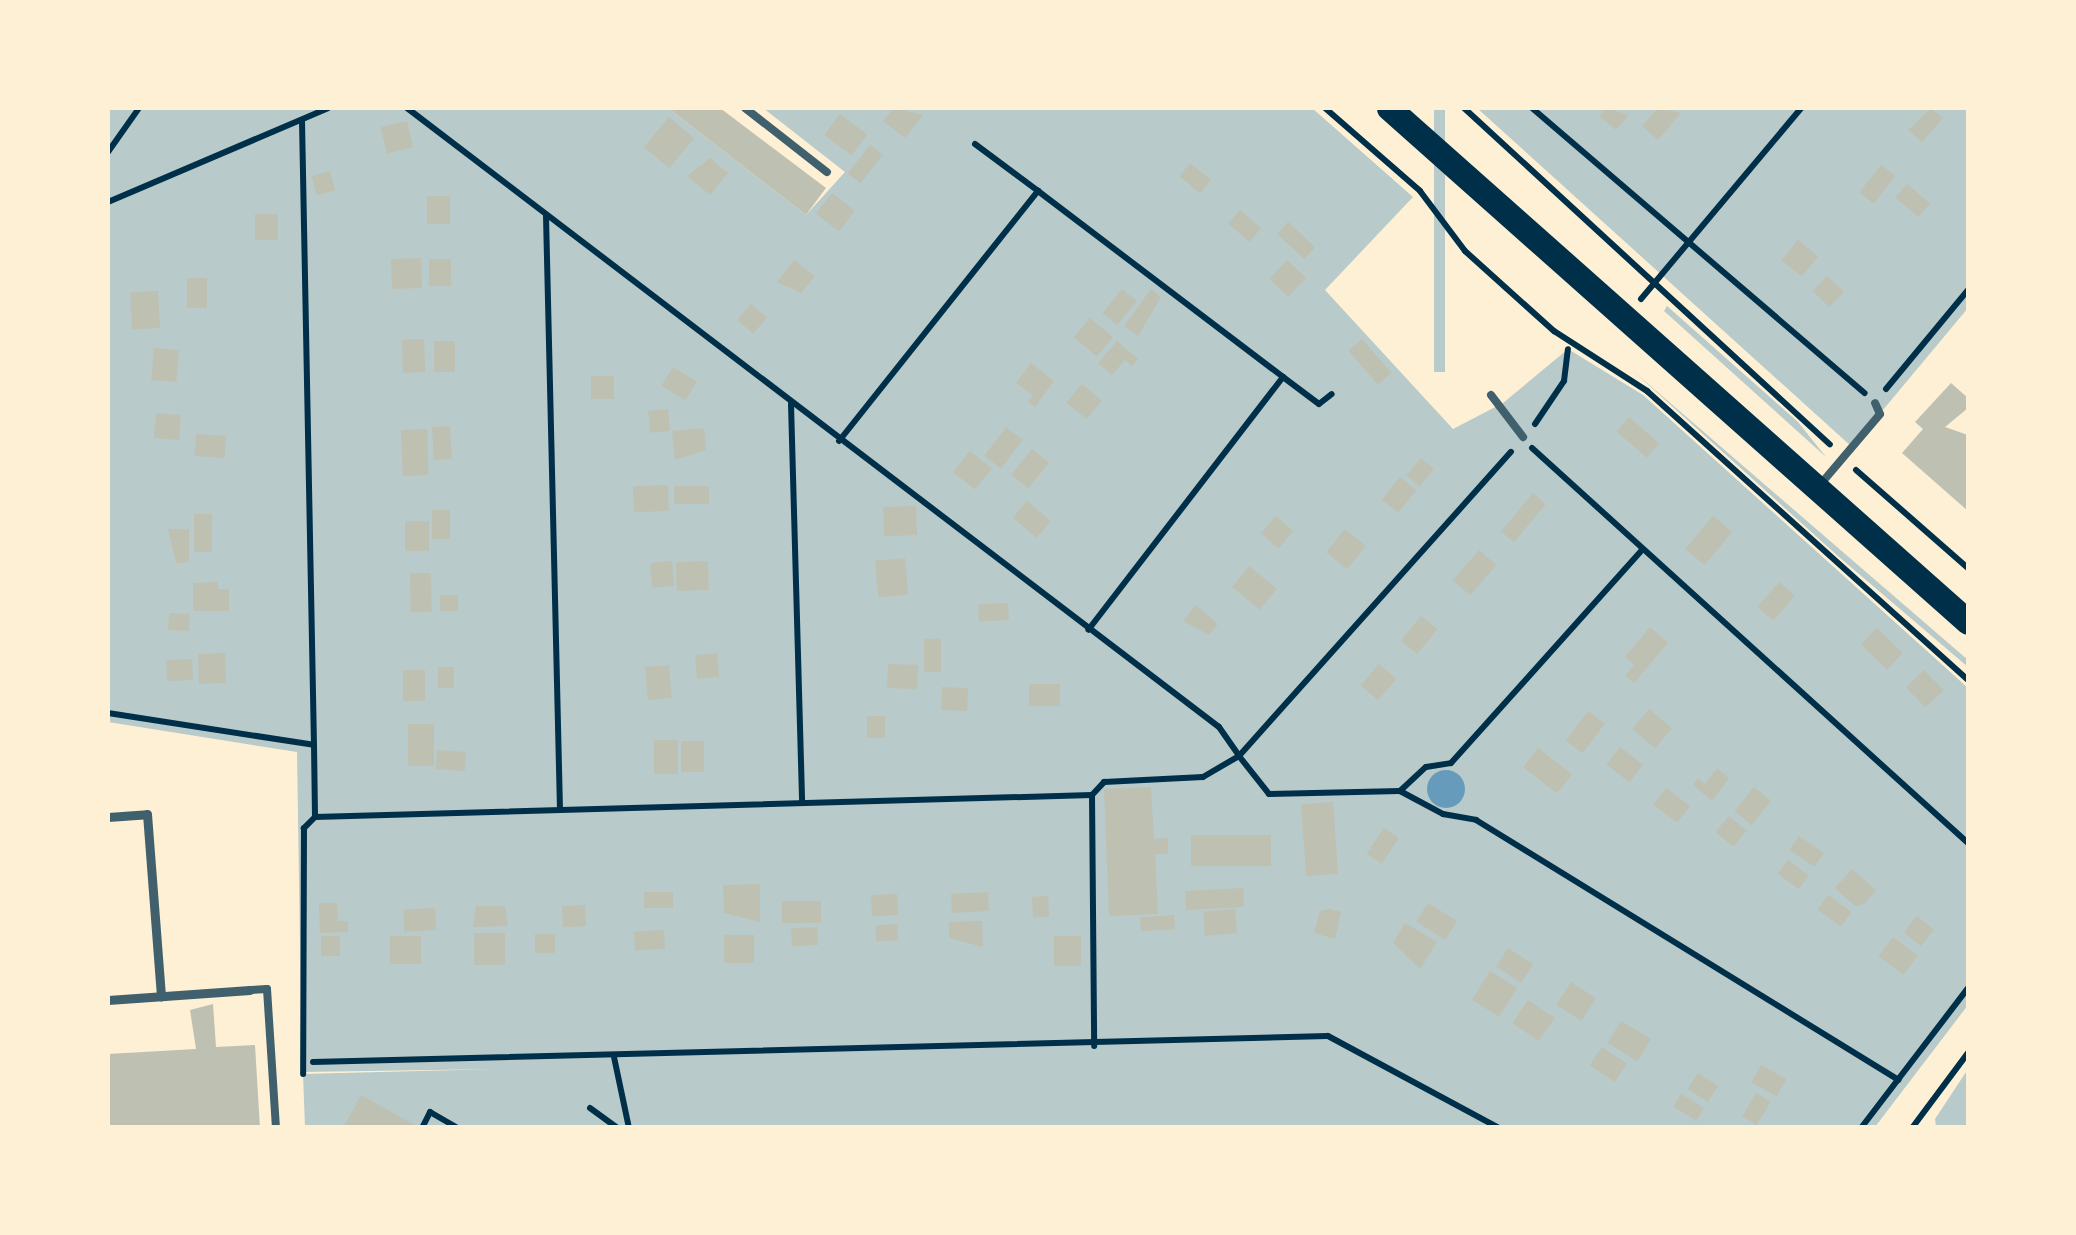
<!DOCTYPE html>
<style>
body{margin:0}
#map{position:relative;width:2076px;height:1235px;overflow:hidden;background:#fdf0d5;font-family:"DM Sans",sans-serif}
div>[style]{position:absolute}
.green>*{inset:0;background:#b9caca;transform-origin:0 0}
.water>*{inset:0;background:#669bbc}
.round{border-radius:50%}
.building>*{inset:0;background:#bec0b2;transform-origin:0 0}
.path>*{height:6px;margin:-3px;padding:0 3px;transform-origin:3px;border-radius:3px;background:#003049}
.service>*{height:8px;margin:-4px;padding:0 4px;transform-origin:4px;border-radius:4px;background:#3f606c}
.pedestrian>*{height:9px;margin:-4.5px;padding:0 4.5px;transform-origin:4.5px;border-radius:4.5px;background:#3f606c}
.primary>*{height:25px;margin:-12.5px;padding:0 12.5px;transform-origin:12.5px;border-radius:12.5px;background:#003049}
span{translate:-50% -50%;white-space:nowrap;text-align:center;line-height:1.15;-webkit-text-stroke:8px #fdf0d5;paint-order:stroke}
.frame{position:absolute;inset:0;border:110px solid #fdf0d5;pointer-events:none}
</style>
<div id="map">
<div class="green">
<div style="clip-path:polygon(108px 108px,668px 108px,806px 215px,845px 172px,763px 108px,1312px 108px,1413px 197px,1325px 290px,1453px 429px,1503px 403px,1568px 349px,1643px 395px,1968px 688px,1968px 1005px,1875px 1127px,305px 1127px,303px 1074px,496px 1069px,302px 1072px,297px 752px,108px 722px)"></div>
<div style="left:1434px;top:108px;width:11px;height:264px"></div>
<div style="clip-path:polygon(1477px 108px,1968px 108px,1968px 308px,1852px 447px)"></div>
<div style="clip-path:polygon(1667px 306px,1798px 422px,1826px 457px,1664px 311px)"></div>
<div style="clip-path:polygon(1632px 370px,1968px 660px,1968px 667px,1839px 557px)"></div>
<div style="clip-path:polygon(1968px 1069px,1968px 1127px,1936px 1127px,1935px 1119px)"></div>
</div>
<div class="water">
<div class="round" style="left:1427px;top:770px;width:38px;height:38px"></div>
</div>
<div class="building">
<div style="clip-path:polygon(668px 108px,720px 108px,826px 188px,806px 215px)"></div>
<div style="clip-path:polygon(894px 108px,923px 115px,905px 138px,883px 121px)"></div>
<div style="clip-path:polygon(1606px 108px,1629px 115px,1616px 130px,1599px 116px)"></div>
<div style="clip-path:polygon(1658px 108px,1681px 113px,1658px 140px,1642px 126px)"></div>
<div style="clip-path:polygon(1931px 108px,1943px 118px,1922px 142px,1908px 130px)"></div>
<div style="left:840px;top:114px;width:34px;height:26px;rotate:37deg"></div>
<div style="left:669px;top:117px;width:33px;height:39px;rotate:40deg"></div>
<div style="left:407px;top:121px;width:27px;height:27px;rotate:77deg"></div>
<div style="left:870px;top:145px;width:16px;height:36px;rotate:38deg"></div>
<div style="clip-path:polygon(710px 158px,728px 173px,710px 195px,687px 176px)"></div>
<div style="left:1190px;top:163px;width:27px;height:17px;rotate:39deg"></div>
<div style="left:1881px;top:165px;width:18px;height:35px;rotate:38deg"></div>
<div style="left:330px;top:171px;width:20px;height:19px;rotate:75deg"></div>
<div style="left:1907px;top:184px;width:30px;height:18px;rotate:40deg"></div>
<div style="left:832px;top:193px;width:29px;height:26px;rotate:38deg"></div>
<div style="left:427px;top:196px;width:23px;height:28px"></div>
<div style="left:1240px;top:210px;width:28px;height:18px;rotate:41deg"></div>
<div style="left:255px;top:214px;width:23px;height:26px"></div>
<div style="left:1288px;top:222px;width:37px;height:16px;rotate:43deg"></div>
<div style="left:1798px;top:240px;width:26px;height:26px;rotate:39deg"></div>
<div style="left:421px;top:258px;width:30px;height:30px;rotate:88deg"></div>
<div style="left:429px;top:259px;width:22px;height:27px"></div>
<div style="clip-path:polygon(794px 260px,815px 276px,801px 293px,777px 282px)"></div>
<div style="left:1287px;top:260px;width:26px;height:26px;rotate:43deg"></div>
<div style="left:1827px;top:276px;width:23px;height:21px;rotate:43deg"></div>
<div style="left:187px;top:278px;width:20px;height:30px"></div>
<div style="left:1122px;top:289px;width:19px;height:31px;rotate:39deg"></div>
<div style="clip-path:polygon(1151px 289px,1161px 297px,1138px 336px,1124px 326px)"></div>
<div style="left:158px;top:291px;width:37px;height:28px;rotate:87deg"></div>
<div style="left:751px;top:304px;width:21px;height:21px;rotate:41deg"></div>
<div style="left:1090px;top:318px;width:30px;height:25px;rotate:40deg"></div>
<div style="left:424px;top:339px;width:33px;height:22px;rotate:88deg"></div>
<div style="left:1362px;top:339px;width:45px;height:18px;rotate:49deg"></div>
<div style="left:434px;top:341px;width:21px;height:31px"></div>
<div style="clip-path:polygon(1117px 341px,1138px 359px,1132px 366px,1125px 360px,1112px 375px,1098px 363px)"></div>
<div style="left:154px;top:348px;width:25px;height:32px;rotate:5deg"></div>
<div style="clip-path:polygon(1031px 363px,1054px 381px,1035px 407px,1028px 401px,1033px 395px,1016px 383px)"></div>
<div style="left:673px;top:367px;width:28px;height:22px;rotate:32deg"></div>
<div style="left:591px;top:376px;width:23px;height:23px"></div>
<div style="clip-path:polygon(1951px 383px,1968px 398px,1968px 408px,1945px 427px,1968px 435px,1968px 511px,1902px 453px,1923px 429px,1915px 422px)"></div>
<div style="left:1082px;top:384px;width:26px;height:24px;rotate:40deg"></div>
<div style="left:668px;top:409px;width:22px;height:20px;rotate:85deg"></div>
<div style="left:156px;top:413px;width:25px;height:25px;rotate:5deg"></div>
<div style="left:1629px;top:417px;width:40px;height:19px;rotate:41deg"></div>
<div style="left:450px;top:426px;width:33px;height:18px;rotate:87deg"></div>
<div style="left:1006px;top:427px;width:21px;height:36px;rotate:37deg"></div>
<div style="clip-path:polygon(704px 428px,706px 450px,675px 460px,672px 431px)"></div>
<div style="left:427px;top:429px;width:46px;height:26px;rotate:88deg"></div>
<div style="left:196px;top:434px;width:30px;height:22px;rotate:4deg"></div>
<div style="left:1032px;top:449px;width:22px;height:33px;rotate:39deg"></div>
<div style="left:970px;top:451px;width:28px;height:27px;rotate:39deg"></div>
<div style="left:1421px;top:458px;width:17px;height:23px;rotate:40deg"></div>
<div style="left:1400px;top:477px;width:21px;height:29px;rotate:39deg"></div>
<div style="left:668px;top:485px;width:26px;height:35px;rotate:88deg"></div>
<div style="left:674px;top:486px;width:35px;height:18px"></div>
<div style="left:1533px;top:493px;width:17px;height:50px;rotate:40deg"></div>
<div style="left:1027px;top:501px;width:31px;height:22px;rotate:40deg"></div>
<div style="left:916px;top:506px;width:29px;height:33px;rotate:88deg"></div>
<div style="left:432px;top:510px;width:18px;height:29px"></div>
<div style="left:194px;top:514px;width:18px;height:38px"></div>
<div style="left:1276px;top:516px;width:23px;height:23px;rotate:41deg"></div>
<div style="left:1713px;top:516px;width:25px;height:43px;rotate:40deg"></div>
<div style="left:405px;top:521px;width:24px;height:30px"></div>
<div style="clip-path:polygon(168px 529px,189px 529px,189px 562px,176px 563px)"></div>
<div style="left:1345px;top:529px;width:27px;height:30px;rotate:39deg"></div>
<div style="left:1479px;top:550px;width:23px;height:40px;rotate:41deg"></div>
<div style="left:905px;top:558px;width:37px;height:30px;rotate:85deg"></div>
<div style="left:672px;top:561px;width:25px;height:22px;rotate:85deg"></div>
<div style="left:708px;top:561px;width:29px;height:32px;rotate:88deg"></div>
<div style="left:1249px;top:566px;width:36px;height:27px;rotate:39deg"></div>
<div style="left:431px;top:573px;width:39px;height:21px;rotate:89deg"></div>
<div style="clip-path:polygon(218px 582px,218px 589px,229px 589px,229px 611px,193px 611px,193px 583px)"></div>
<div style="left:1779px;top:582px;width:21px;height:33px;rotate:41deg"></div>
<div style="left:440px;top:595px;width:18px;height:16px"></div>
<div style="left:1008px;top:603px;width:17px;height:30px;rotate:87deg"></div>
<div style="clip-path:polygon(1196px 605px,1218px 624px,1209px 635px,1183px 621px)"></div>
<div style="left:169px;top:613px;width:21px;height:17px;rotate:3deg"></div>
<div style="left:1421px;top:616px;width:21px;height:32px;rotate:39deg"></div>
<div style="clip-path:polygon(1650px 627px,1668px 643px,1634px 683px,1625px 676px,1634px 665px,1625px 657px)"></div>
<div style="left:1877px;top:628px;width:36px;height:23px;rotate:44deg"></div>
<div style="left:924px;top:639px;width:17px;height:33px"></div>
<div style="left:225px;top:653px;width:30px;height:27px;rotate:88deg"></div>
<div style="left:717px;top:653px;width:24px;height:22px;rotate:85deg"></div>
<div style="left:192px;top:659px;width:21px;height:26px;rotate:87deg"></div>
<div style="left:888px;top:664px;width:30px;height:24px;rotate:2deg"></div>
<div style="left:1379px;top:664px;width:23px;height:28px;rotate:41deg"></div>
<div style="left:669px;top:665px;width:33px;height:24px;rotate:85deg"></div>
<div style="left:438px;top:667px;width:16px;height:21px"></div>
<div style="left:403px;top:670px;width:22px;height:31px"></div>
<div style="left:1924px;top:670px;width:28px;height:25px;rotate:46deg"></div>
<div style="left:1029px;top:684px;width:31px;height:22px"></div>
<div style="left:942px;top:687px;width:26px;height:23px;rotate:2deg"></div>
<div style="left:1649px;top:709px;width:30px;height:26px;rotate:40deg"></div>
<div style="left:1588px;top:711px;width:21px;height:37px;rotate:37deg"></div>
<div style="left:885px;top:716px;width:22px;height:18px;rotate:90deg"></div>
<div style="left:408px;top:724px;width:26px;height:42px"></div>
<div style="left:654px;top:740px;width:24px;height:34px"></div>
<div style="left:681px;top:741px;width:23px;height:31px"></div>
<div style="left:1620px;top:747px;width:29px;height:22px;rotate:38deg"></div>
<div style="left:1538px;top:748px;width:43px;height:24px;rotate:38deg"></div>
<div style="left:437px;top:750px;width:29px;height:19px;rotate:4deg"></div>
<div style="clip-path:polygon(1717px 768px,1729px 778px,1712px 801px,1693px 785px,1698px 778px,1705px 784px)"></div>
<div style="clip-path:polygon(1151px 787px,1154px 839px,1168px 838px,1168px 854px,1155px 854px,1158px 914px,1109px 916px,1104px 789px)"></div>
<div style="left:1754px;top:787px;width:22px;height:31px;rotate:39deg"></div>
<div style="left:1666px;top:788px;width:30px;height:21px;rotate:37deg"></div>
<div style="left:1333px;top:802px;width:72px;height:32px;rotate:86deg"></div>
<div style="left:1729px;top:816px;width:23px;height:21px;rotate:40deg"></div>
<div style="left:1384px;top:828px;width:18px;height:31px;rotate:34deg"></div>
<div style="left:1271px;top:835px;width:31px;height:80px;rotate:90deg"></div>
<div style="left:1799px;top:836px;width:30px;height:17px;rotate:34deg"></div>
<div style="left:1788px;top:860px;width:26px;height:17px;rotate:37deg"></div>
<div style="clip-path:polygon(1852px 869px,1876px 890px,1864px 904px,1855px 906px,1835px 888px)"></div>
<div style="clip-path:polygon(760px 884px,760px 922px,724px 913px,723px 885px)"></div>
<div style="left:1243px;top:888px;width:19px;height:58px;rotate:87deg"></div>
<div style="left:644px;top:892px;width:29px;height:16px"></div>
<div style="left:988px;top:892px;width:19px;height:37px;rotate:87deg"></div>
<div style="left:897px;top:894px;width:21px;height:26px;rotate:87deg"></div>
<div style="left:1828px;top:895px;width:29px;height:18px;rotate:36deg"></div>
<div style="left:1048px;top:896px;width:21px;height:16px;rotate:87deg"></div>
<div style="left:782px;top:901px;width:39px;height:22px"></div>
<div style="clip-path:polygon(319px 903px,337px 903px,338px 921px,348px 921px,348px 932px,320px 933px)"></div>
<div style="left:1428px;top:903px;width:34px;height:22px;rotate:32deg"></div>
<div style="left:585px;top:905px;width:21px;height:23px;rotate:87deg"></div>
<div style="clip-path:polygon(476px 906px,505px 906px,508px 926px,473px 927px)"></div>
<div style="left:435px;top:908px;width:22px;height:32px;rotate:87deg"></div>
<div style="left:1235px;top:909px;width:24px;height:32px;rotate:85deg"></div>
<div style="clip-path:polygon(1329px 909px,1341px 912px,1335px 939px,1314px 933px,1320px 911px)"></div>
<div style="left:1174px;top:915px;width:14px;height:34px;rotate:86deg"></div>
<div style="left:1917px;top:916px;width:22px;height:21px;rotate:39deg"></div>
<div style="clip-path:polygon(982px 921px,983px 947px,949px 938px,949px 922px)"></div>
<div style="clip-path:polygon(1405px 923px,1437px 942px,1420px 969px,1393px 943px)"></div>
<div style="left:897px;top:924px;width:16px;height:22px;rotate:86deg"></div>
<div style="left:817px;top:927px;width:18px;height:26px;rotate:87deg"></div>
<div style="left:664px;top:930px;width:19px;height:30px;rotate:87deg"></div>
<div style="left:474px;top:933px;width:31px;height:32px"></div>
<div style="left:535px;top:934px;width:20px;height:19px"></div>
<div style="left:724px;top:935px;width:30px;height:28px"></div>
<div style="left:340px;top:936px;width:20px;height:19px;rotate:90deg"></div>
<div style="left:390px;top:936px;width:31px;height:28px"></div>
<div style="left:1081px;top:936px;width:30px;height:27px;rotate:90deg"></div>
<div style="left:1893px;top:937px;width:31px;height:24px;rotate:37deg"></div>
<div style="left:1508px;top:948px;width:30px;height:22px;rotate:33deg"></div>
<div style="left:1490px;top:971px;width:32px;height:34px;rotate:32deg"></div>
<div style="left:1571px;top:982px;width:30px;height:27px;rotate:33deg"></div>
<div style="left:1528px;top:1000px;width:32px;height:28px;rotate:34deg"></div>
<div style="clip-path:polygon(213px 1004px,216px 1047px,255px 1045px,260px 1128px,108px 1128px,108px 1054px,196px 1049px,190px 1010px)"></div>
<div style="left:1621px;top:1021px;width:35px;height:26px;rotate:31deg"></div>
<div style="left:1602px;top:1047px;width:30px;height:22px;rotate:34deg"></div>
<div style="left:1761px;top:1065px;width:29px;height:20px;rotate:29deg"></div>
<div style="left:1698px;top:1073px;width:24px;height:19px;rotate:33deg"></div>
<div style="left:1756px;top:1093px;width:17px;height:27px;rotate:31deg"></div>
<div style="left:1681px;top:1094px;width:27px;height:15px;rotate:31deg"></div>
<div style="clip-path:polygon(361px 1095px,420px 1128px,343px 1128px)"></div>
</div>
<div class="path">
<div style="left:407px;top:108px;width:1021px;rotate:37.32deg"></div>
<div style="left:1219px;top:727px;width:35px;rotate:55deg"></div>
<div style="left:1239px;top:756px;width:408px;rotate:-48.2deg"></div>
<div style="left:1325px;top:108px;width:126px;rotate:41.1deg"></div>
<div style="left:1420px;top:191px;width:75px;rotate:53.1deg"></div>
<div style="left:1465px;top:251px;width:120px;rotate:42deg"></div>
<div style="left:1554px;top:331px;width:111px;rotate:32.8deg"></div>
<div style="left:1647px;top:391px;width:432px;rotate:42deg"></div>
<div style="left:1464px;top:108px;width:497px;rotate:42.6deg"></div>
<div style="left:1532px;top:108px;width:438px;rotate:40.6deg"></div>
<div style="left:302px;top:121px;width:624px;rotate:88.9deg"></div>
<div style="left:975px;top:144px;width:79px;rotate:36.7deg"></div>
<div style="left:108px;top:152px;width:54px;rotate:-54.8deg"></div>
<div style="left:108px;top:202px;width:239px;rotate:-23.1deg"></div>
<div style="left:546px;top:216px;width:594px;rotate:88.65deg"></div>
<div style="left:1641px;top:299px;width:249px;rotate:-50deg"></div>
<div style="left:1283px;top:377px;width:45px;rotate:36.9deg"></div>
<div style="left:1319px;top:404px;width:16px;rotate:-38deg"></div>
<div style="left:1886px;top:389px;width:129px;rotate:-50.4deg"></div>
<div style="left:791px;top:404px;width:398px;rotate:88.4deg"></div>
<div style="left:1535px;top:424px;width:52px;rotate:-56deg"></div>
<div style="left:1564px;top:381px;width:32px;rotate:-83deg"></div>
<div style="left:839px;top:441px;width:320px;rotate:-51.5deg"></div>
<div style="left:1038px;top:191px;width:308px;rotate:37.2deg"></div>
<div style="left:1283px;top:377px;width:319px;rotate:127.6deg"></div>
<div style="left:1532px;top:448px;width:588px;rotate:42.18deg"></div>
<div style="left:1856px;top:470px;width:149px;rotate:41.2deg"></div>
<div style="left:108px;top:713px;width:208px;rotate:8.8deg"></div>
<div style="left:314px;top:745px;width:72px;rotate:89.2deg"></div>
<div style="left:315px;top:817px;width:16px;rotate:135deg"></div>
<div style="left:304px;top:828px;width:246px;rotate:90.2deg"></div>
<div style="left:1400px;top:791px;width:35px;rotate:-43deg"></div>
<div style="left:1426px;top:767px;width:25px;rotate:-9deg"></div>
<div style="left:1451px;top:763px;width:285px;rotate:-48.1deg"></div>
<div style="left:1092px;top:795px;width:251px;rotate:89.5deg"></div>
<div style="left:315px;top:817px;width:777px;rotate:-1.62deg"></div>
<div style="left:1092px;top:795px;width:18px;rotate:-47deg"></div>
<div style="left:1104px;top:782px;width:99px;rotate:-2.9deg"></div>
<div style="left:1203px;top:777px;width:42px;rotate:-30.3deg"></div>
<div style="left:1239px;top:756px;width:48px;rotate:51.7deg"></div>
<div style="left:1269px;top:794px;width:131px;rotate:-1.3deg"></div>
<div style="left:1400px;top:791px;width:49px;rotate:28.1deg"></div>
<div style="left:1443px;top:814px;width:34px;rotate:10deg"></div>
<div style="left:1476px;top:820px;width:496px;rotate:31.6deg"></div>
<div style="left:614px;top:1057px;width:73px;rotate:78.1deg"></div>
<div style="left:313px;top:1062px;width:1015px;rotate:-1.47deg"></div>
<div style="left:1328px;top:1036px;width:194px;rotate:28.3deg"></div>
<div style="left:590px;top:1108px;width:34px;rotate:36deg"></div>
<div style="left:422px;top:1128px;width:18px;rotate:-63deg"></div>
<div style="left:430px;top:1112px;width:32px;rotate:30deg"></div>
<div style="left:1861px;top:1128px;width:176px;rotate:-52.6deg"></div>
<div style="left:1912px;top:1128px;width:94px;rotate:-53.3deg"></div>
</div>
<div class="service">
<div style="left:745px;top:108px;width:104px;rotate:38deg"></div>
<div style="left:1491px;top:395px;width:53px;rotate:52.7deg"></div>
<div style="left:1819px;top:486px;width:94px;rotate:-49.7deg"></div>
<div style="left:1880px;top:414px;width:12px;rotate:-114deg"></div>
<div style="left:250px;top:990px;width:17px;rotate:-3deg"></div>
<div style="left:267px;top:989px;width:139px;rotate:86.3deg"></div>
</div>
<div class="pedestrian">
<div style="left:108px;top:817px;width:39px;rotate:-4deg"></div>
<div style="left:147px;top:814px;width:183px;rotate:85.6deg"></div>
<div style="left:108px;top:1000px;width:142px;rotate:-4deg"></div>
</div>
<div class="primary">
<div style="left:1389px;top:108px;width:774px;rotate:41.6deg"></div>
</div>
<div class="frame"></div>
</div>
